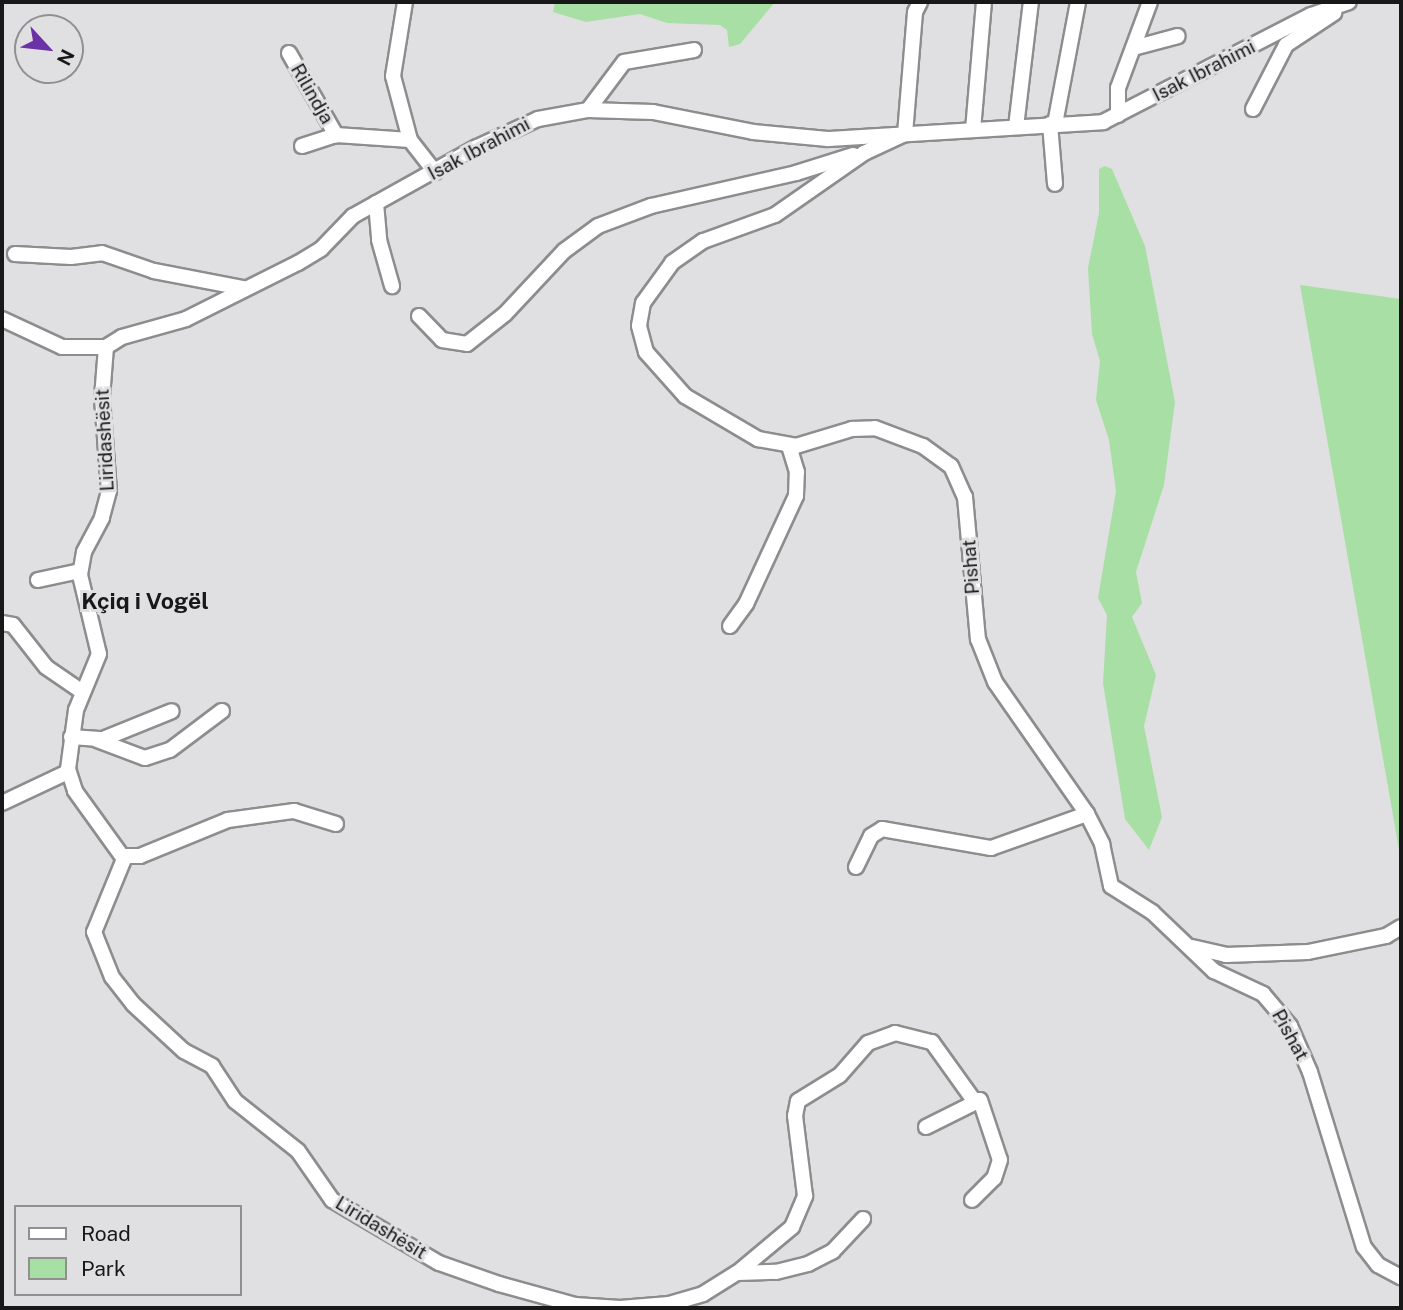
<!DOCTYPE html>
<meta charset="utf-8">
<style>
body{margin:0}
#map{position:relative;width:1403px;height:1310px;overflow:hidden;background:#e0e0e2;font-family:"Public Sans",sans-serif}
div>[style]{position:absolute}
.green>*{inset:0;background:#a8dfa4}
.roads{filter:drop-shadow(2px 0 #8d8d8f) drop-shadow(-2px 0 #8d8d8f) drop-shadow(0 2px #8d8d8f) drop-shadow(0 -2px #8d8d8f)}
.minor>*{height:14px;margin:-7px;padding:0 7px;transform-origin:7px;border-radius:7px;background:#fff}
span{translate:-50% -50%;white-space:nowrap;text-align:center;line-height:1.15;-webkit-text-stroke:6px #e0e0e2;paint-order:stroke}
.street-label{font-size:19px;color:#181819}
.quarter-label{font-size:23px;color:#181819;font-weight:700}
.frame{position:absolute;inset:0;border:4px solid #181819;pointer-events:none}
.legend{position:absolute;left:14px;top:1205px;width:228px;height:91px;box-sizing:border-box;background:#e0e0e2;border:2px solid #909092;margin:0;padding:9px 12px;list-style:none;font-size:21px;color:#181819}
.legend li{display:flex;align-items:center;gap:14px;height:35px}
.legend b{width:35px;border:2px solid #909092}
.north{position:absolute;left:14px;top:14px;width:70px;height:70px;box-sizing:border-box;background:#e0e0e2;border:2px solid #909092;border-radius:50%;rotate:117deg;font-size:19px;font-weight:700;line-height:28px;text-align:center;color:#181819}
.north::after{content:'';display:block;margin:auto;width:24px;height:32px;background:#6b32a8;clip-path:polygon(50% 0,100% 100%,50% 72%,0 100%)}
</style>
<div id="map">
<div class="green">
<div style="clip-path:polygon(555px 2px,775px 2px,740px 44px,729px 47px,727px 30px,720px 25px,667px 23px,640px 14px,586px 22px,553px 12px)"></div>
<div style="clip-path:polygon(1105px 166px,1112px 169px,1145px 246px,1175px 402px,1164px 485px,1136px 572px,1142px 603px,1132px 617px,1156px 675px,1144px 726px,1162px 817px,1149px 850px,1125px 819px,1103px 683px,1107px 615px,1098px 598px,1116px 491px,1109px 440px,1096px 400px,1100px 361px,1092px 334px,1088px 268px,1099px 213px,1099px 169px)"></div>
<div style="clip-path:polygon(1300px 285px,1401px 299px,1401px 861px)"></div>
</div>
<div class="roads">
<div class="minor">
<div style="left:405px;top:2px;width:75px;rotate:99.2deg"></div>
<div style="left:393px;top:76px;width:66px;rotate:75.1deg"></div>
<div style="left:410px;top:140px;width:41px;rotate:52deg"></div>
<div style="left:1137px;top:47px;width:42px;rotate:-15deg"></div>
<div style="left:289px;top:53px;width:95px;rotate:60.2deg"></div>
<div style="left:1253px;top:109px;width:72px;rotate:-62.7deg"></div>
<div style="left:1286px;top:45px;width:58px;rotate:-33.7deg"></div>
<div style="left:588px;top:110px;width:60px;rotate:-53.1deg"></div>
<div style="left:624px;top:62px;width:71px;rotate:-9.7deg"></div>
<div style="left:1118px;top:115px;width:27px;rotate:-90deg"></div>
<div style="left:1118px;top:88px;width:92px;rotate:-69.6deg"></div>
<div style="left:1050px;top:124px;width:60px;rotate:85.2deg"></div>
<div style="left:1055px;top:124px;width:124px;rotate:-79.3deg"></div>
<div style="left:1016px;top:127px;width:126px;rotate:-83.2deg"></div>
<div style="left:973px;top:130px;width:128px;rotate:-85.1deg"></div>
<div style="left:905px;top:134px;width:45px;rotate:155.1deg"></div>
<div style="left:864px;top:153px;width:108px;rotate:145.1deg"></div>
<div style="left:775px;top:215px;width:77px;rotate:160.1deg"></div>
<div style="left:703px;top:241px;width:38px;rotate:145deg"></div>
<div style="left:672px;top:263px;width:49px;rotate:125.9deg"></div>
<div style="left:643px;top:303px;width:23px;rotate:100deg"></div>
<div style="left:639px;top:326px;width:27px;rotate:75deg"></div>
<div style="left:646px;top:352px;width:59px;rotate:48.4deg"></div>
<div style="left:685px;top:396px;width:85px;rotate:30.5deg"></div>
<div style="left:758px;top:439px;width:39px;rotate:10deg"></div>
<div style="left:796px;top:446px;width:59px;rotate:-16.9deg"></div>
<div style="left:852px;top:429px;width:23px;rotate:-2deg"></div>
<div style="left:875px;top:428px;width:51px;rotate:20.6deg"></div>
<div style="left:923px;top:446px;width:34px;rotate:36deg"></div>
<div style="left:951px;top:466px;width:34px;rotate:66deg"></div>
<div style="left:965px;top:497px;width:143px;rotate:84.8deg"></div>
<div style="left:978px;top:639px;width:46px;rotate:68.4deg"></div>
<div style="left:995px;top:682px;width:161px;rotate:55.1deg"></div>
<div style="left:1087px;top:814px;width:34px;rotate:63deg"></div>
<div style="left:1102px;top:844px;width:43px;rotate:77.9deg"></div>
<div style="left:1111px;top:886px;width:49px;rotate:32.4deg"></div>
<div style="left:1152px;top:912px;width:86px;rotate:43.6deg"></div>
<div style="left:1214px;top:971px;width:54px;rotate:25.1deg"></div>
<div style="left:1263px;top:994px;width:42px;rotate:49.8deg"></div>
<div style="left:1290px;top:1026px;width:50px;rotate:66.5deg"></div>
<div style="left:1310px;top:1072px;width:183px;rotate:72.9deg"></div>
<div style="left:1364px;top:1247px;width:23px;rotate:52deg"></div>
<div style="left:1378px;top:1265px;width:26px;rotate:28deg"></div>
<div style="left:905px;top:134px;width:122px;rotate:-85.3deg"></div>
<div style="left:915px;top:12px;width:11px;rotate:-63deg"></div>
<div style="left:302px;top:146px;width:36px;rotate:-18deg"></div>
<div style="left:336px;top:135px;width:74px;rotate:3.9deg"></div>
<div style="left:376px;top:203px;width:37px;rotate:85deg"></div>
<div style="left:379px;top:240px;width:48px;rotate:74.2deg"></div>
<div style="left:15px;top:254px;width:56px;rotate:3.1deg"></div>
<div style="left:71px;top:257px;width:31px;rotate:-7deg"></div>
<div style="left:102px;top:253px;width:55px;rotate:19.1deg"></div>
<div style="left:154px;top:271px;width:91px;rotate:10.8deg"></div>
<div style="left:419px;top:316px;width:33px;rotate:46deg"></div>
<div style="left:442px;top:340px;width:25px;rotate:9deg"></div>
<div style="left:467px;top:344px;width:48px;rotate:-38.3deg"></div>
<div style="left:505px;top:314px;width:86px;rotate:-46.9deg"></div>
<div style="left:564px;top:251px;width:42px;rotate:-36.3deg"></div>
<div style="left:598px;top:226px;width:57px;rotate:-20.7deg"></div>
<div style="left:651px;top:206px;width:149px;rotate:-12.8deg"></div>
<div style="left:796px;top:173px;width:60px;rotate:-17.5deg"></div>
<div style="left:2px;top:319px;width:66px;rotate:25deg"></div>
<div style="left:62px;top:347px;width:44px"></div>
<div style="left:106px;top:347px;width:51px;rotate:94.5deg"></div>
<div style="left:102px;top:398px;width:93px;rotate:85.7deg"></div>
<div style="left:109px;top:491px;width:28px;rotate:105deg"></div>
<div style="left:102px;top:518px;width:38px;rotate:118deg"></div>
<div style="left:84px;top:552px;width:23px;rotate:100deg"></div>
<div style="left:80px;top:575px;width:81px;rotate:76.5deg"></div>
<div style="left:99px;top:654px;width:61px;rotate:112.3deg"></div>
<div style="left:76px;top:710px;width:60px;rotate:97.7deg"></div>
<div style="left:68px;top:769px;width:23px;rotate:72deg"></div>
<div style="left:75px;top:791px;width:84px;rotate:54.2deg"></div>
<div style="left:124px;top:859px;width:79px;rotate:112.3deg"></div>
<div style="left:94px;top:932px;width:48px;rotate:68.2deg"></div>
<div style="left:112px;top:977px;width:34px;rotate:52deg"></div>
<div style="left:133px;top:1004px;width:69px;rotate:42.7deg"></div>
<div style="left:184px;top:1051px;width:32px;rotate:28deg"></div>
<div style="left:212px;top:1066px;width:42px;rotate:56.7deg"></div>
<div style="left:235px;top:1101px;width:80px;rotate:38.4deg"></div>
<div style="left:298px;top:1151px;width:60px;rotate:55.2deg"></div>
<div style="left:332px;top:1200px;width:124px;rotate:30.5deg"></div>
<div style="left:439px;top:1263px;width:64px;rotate:19.3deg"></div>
<div style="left:499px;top:1284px;width:79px;rotate:15.4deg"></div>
<div style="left:575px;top:1305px;width:45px;rotate:3.8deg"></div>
<div style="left:620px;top:1308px;width:49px;rotate:-4.7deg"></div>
<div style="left:669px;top:1304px;width:35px;rotate:-16deg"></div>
<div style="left:703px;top:1294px;width:40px;rotate:-32deg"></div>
<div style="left:737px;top:1273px;width:72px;rotate:-39.9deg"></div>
<div style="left:792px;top:1227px;width:34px;rotate:-67deg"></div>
<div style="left:805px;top:1196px;width:81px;rotate:-97.1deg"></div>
<div style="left:795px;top:1116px;width:15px;rotate:-79deg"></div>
<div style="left:798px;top:1101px;width:49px;rotate:-31.8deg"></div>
<div style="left:840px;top:1075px;width:43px;rotate:-48.8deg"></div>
<div style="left:868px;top:1043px;width:29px;rotate:-20deg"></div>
<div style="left:895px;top:1033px;width:38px;rotate:14deg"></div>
<div style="left:932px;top:1042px;width:74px;rotate:54.4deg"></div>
<div style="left:106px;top:347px;width:19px;rotate:-32deg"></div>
<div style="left:122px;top:337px;width:66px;rotate:-15.7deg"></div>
<div style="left:186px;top:319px;width:125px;rotate:-26.6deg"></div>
<div style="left:298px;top:263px;width:27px;rotate:-31deg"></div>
<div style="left:321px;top:249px;width:46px;rotate:-45.9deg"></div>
<div style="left:353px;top:216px;width:142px;rotate:-29.1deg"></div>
<div style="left:477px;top:147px;width:67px;rotate:-24.7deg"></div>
<div style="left:538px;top:119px;width:51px;rotate:-10.2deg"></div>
<div style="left:588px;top:110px;width:65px;rotate:1.8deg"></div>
<div style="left:653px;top:112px;width:102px;rotate:11.3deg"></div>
<div style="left:753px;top:132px;width:75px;rotate:5.3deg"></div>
<div style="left:828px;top:139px;width:276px;rotate:-3.5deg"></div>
<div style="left:1103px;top:122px;width:234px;rotate:-27.2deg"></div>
<div style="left:1311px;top:15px;width:40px;rotate:-18.9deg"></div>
<div style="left:38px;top:580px;width:43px;rotate:-12.1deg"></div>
<div style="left:2px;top:623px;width:11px;rotate:10deg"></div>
<div style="left:13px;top:625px;width:53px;rotate:51.8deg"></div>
<div style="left:46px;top:667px;width:42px;rotate:34.4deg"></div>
<div style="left:730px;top:626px;width:27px;rotate:-54deg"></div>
<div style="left:746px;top:604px;width:119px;rotate:-65.2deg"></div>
<div style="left:796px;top:496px;width:24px;rotate:-88deg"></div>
<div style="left:797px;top:472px;width:27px;rotate:-107deg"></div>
<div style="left:71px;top:737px;width:32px;rotate:4deg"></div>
<div style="left:103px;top:739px;width:74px;rotate:-22.1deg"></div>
<div style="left:97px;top:740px;width:51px;rotate:20.6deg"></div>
<div style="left:145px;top:758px;width:26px;rotate:-18deg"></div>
<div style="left:170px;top:750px;width:65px;rotate:-36.9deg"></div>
<div style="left:2px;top:803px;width:73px;rotate:-25.2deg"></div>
<div style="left:123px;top:856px;width:17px"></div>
<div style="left:140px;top:856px;width:95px;rotate:-22.2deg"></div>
<div style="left:228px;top:820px;width:67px;rotate:-7.8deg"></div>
<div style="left:294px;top:811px;width:44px;rotate:17.2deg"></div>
<div style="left:856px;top:867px;width:34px;rotate:-64deg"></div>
<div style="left:871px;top:836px;width:13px;rotate:-32deg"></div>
<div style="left:882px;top:829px;width:111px;rotate:9.9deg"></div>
<div style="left:991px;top:848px;width:102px;rotate:-19.5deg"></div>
<div style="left:1192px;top:947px;width:35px;rotate:13deg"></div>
<div style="left:1226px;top:955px;width:82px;rotate:-2.1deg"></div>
<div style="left:1308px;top:952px;width:80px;rotate:-11.6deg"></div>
<div style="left:1386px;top:936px;width:17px;rotate:-31deg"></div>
<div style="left:926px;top:1127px;width:60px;rotate:-26.6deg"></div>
<div style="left:980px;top:1100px;width:63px;rotate:71.6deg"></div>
<div style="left:1000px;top:1160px;width:19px;rotate:108deg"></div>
<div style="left:994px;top:1178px;width:31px;rotate:135deg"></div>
<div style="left:738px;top:1273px;width:38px;rotate:-2deg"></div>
<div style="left:776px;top:1272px;width:33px;rotate:-14deg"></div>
<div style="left:808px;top:1264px;width:28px;rotate:-27deg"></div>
<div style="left:833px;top:1251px;width:44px;rotate:-46.8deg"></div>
</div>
</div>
<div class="street-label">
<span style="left:1204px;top:71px;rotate:-27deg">Isak Ibrahimi</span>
<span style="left:312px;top:94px;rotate:60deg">Rilindja</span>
<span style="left:479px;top:149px;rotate:-28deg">Isak Ibrahimi</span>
<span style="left:105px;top:440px;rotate:-93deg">Liridashësit</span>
<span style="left:971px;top:567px;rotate:-94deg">Pishat</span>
<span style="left:1290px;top:1035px;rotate:61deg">Pishat</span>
<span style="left:381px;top:1228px;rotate:31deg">Liridashësit</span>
</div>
<div class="quarter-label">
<span style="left:145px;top:601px">Kçiq i Vogël</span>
</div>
<div class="frame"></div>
<ul class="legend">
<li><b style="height:9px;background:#fff"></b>Road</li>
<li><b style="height:19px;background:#a8dfa4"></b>Park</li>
</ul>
<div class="north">N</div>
</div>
